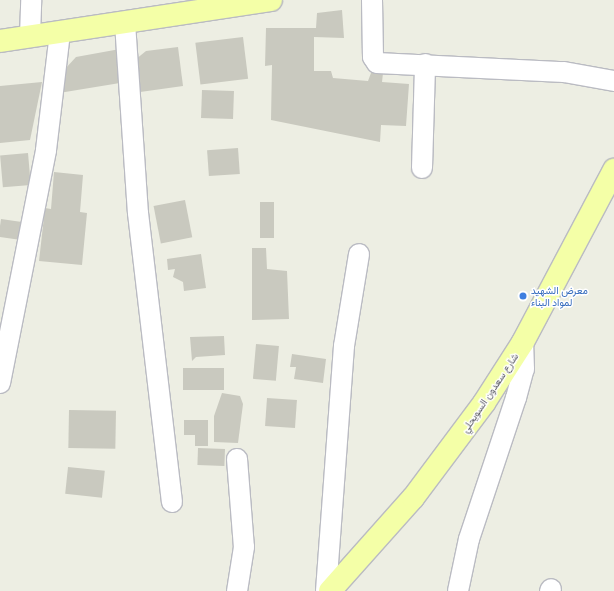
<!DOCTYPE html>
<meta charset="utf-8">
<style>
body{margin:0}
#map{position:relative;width:614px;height:591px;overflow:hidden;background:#edeee3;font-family:"Open Sans",Vazirmatn,sans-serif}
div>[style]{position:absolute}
.building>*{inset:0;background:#c9c9bf;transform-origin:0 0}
.roads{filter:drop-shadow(1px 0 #babbc2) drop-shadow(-1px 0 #babbc2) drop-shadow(0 1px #babbc2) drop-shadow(0 -1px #babbc2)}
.minor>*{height:20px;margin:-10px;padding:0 10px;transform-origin:10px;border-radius:10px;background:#fff}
.major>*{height:22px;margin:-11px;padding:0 11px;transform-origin:11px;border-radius:11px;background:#f4ffa7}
.dots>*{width:11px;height:11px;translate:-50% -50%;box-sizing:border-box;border:2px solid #fff;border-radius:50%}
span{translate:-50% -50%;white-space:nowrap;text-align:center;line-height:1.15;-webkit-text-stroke:3px #fff;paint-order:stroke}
.shop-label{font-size:10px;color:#366cbe}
.left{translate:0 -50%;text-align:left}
.street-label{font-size:10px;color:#5b5c64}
</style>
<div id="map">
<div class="building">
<div style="clip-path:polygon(342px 10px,344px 38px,314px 37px,314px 71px,331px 71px,333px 78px,368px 81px,371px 73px,383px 73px,382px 82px,409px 84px,406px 126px,381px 125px,380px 142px,271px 120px,272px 65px,265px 66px,266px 28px,316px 28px,317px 13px)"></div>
<div style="left:243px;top:37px;width:42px;height:48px;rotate:83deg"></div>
<div style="clip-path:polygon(178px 47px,183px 86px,133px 93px,130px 64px,146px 51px)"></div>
<div style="clip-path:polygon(120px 49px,126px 82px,59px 93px,65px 69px,76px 57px)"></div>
<div style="clip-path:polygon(42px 82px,30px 140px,0 143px,0 86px)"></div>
<div style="left:202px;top:90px;width:32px;height:28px;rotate:2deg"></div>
<div style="left:238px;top:148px;width:26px;height:31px;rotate:86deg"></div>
<div style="left:28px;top:153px;width:32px;height:28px;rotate:85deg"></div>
<div style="clip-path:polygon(54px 172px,83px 175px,80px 212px,87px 213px,82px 265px,39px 261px,45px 208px,51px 209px)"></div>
<div style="left:185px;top:200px;width:38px;height:32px;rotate:79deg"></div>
<div style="left:260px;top:202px;width:14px;height:36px"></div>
<div style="left:1px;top:219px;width:21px;height:18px;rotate:8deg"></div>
<div style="clip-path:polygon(252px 248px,266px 248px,267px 269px,287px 271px,289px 319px,252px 320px)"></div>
<div style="clip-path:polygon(201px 254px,206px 288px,184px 291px,183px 282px,173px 277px,175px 269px,168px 270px,167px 259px)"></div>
<div style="clip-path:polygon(224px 336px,225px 355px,196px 357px,192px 361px,190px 337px)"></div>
<div style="left:256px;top:344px;width:23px;height:35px;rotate:5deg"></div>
<div style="clip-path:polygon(292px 354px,326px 359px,323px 383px,294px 379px,296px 367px,290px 367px)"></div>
<div style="left:183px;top:368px;width:41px;height:22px"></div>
<div style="clip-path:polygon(222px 393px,240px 396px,243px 404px,238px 443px,214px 442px,214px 416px)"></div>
<div style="left:267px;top:398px;width:30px;height:28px;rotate:4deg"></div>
<div style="left:69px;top:410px;width:47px;height:38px;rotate:1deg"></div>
<div style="clip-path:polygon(184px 420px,208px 420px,208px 446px,195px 446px,195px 435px,184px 435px)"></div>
<div style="left:198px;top:448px;width:27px;height:17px;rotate:2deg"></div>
<div style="left:68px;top:467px;width:37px;height:27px;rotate:6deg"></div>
</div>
<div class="roads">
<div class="minor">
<div style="left:372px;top:0;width:57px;rotate:89deg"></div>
<div style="left:373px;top:57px;width:7px;rotate:56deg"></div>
<div style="left:377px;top:63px;width:187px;rotate:2.8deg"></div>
<div style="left:564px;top:72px;width:51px;rotate:10.2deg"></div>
<div style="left:125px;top:23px;width:190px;rotate:86.1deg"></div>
<div style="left:138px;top:213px;width:291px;rotate:83.3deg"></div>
<div style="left:30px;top:36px;width:36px;rotate:-88deg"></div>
<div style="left:422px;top:168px;width:104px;rotate:-88.3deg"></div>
<div style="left:0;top:383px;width:237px;rotate:-78.8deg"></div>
<div style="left:46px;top:150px;width:119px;rotate:-83.2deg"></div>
<div style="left:237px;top:459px;width:88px;rotate:85.5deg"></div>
<div style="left:244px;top:547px;width:45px;rotate:99deg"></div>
<div style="left:326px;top:591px;width:246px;rotate:-85.8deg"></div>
<div style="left:344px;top:346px;width:93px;rotate:-80.7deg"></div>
<div style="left:458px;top:591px;width:53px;rotate:-78.1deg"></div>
<div style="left:469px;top:539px;width:149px;rotate:-71.6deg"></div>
<div style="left:516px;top:398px;width:30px;rotate:-75deg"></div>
<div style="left:524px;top:369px;width:27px;rotate:-92deg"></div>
<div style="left:550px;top:591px;width:2px;rotate:-63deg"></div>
</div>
<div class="major">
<div style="left:0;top:41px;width:274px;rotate:-8.6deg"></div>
<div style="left:330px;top:591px;width:125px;rotate:-48.3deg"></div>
<div style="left:413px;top:498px;width:119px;rotate:-53.2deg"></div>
<div style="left:484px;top:403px;width:72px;rotate:-57.4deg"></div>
<div style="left:523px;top:342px;width:195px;rotate:-62.1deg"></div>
</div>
</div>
<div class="dots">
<div style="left:523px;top:296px;background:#3f7fe0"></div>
</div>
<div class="shop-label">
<span class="left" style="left:531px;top:296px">معرض الشهيد<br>لمواد البناء</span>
</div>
<div class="street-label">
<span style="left:490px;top:393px;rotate:-56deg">شارع سعدون السويحلي</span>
</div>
</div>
